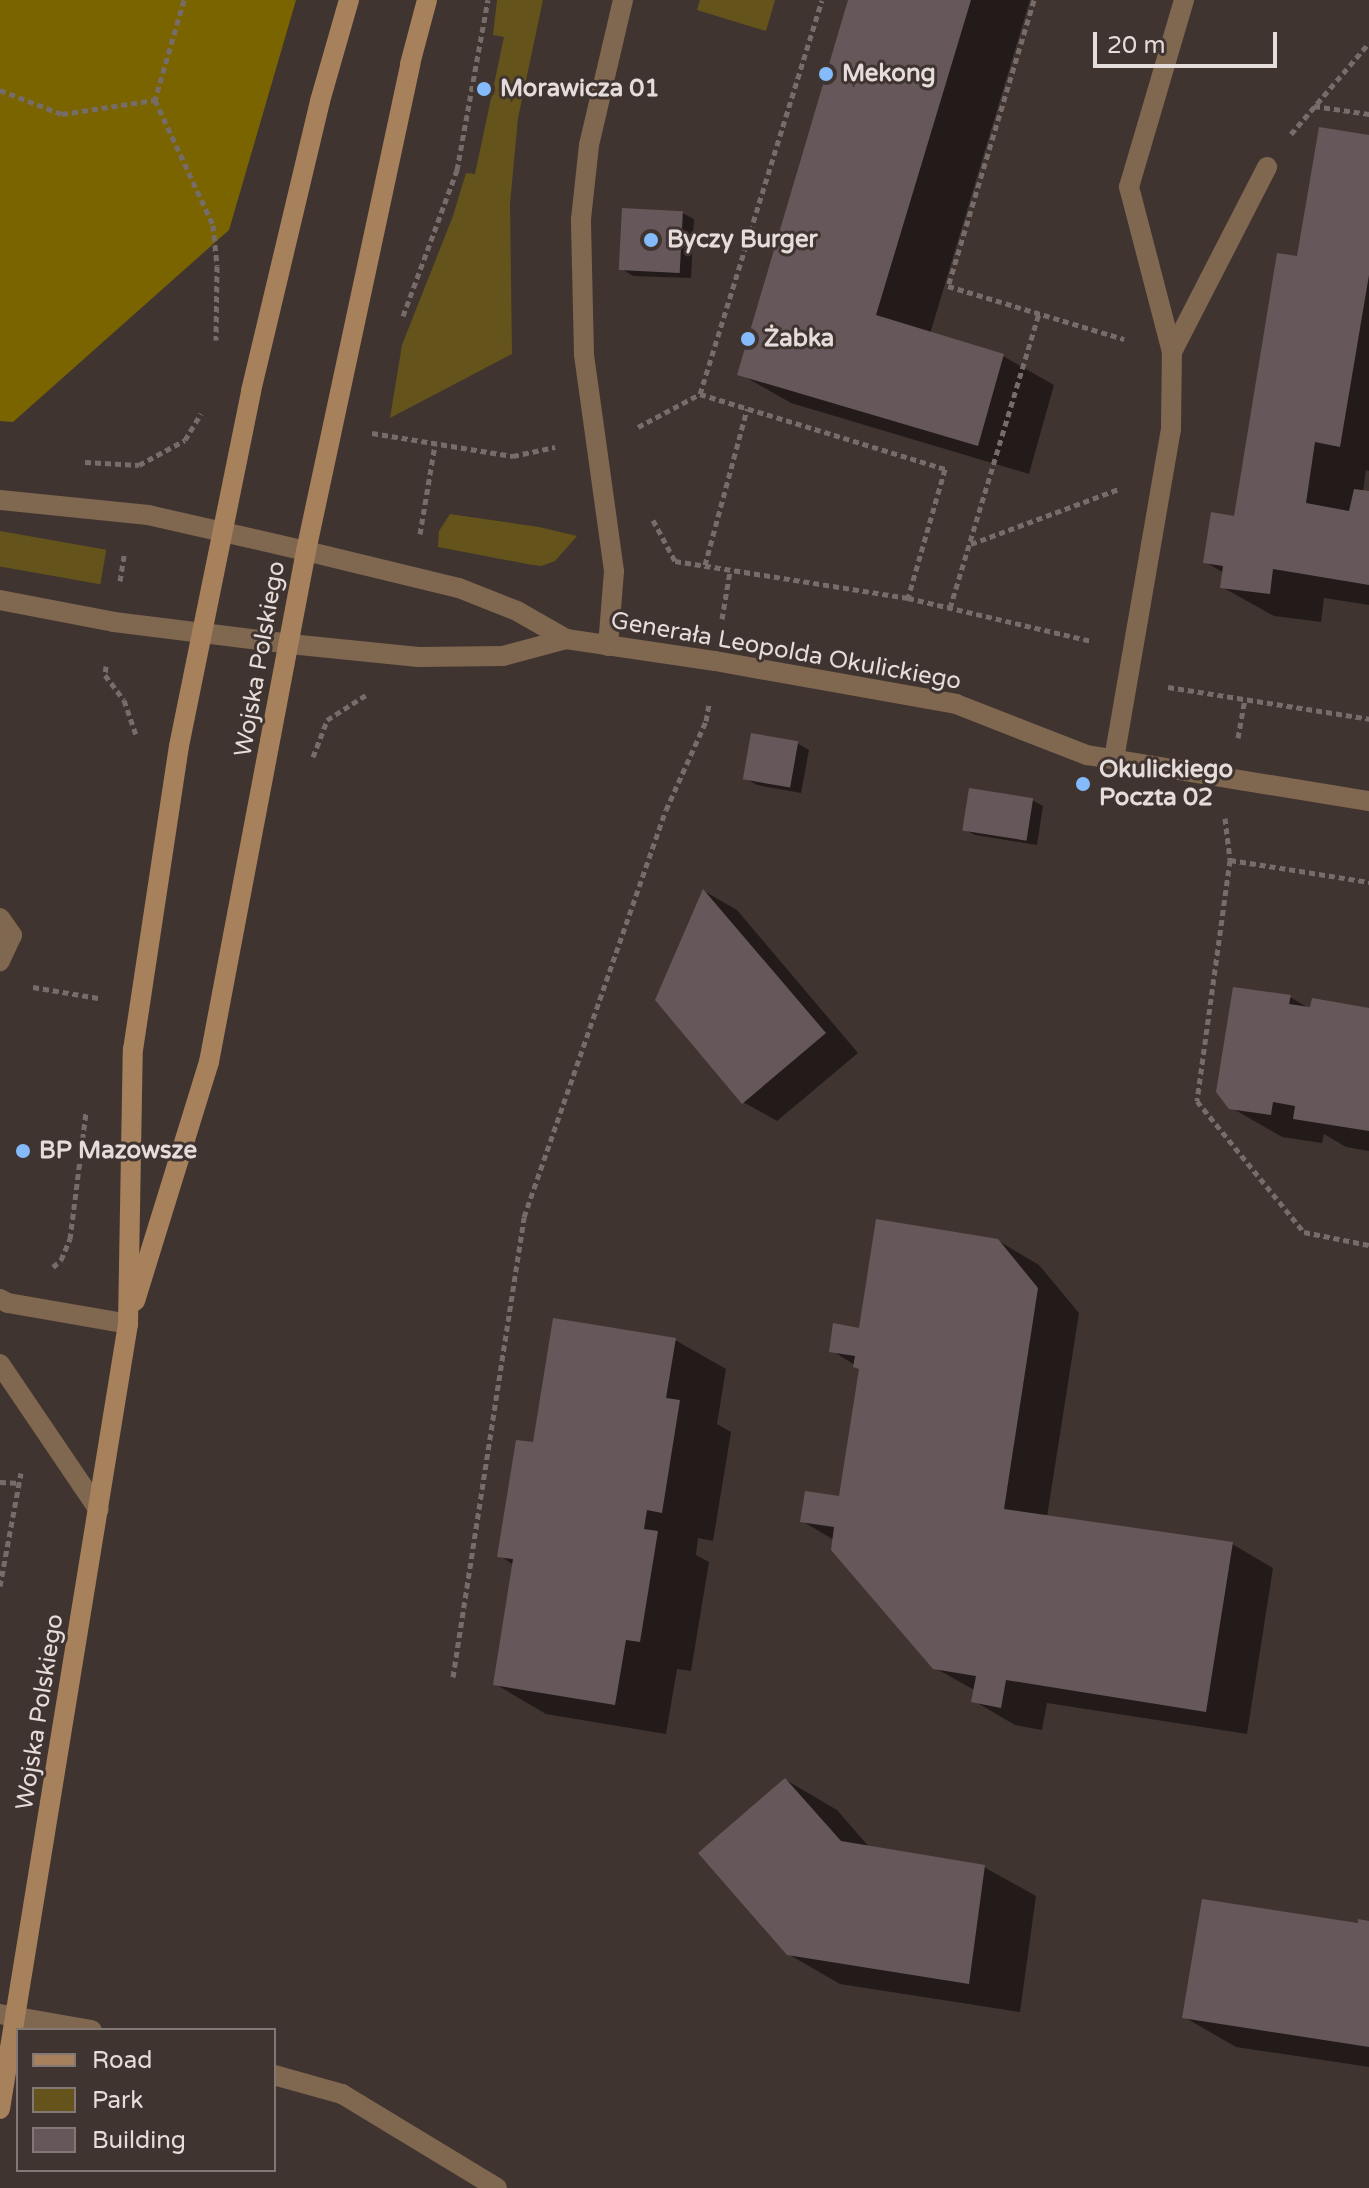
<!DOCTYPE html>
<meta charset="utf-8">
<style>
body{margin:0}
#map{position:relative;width:1369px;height:2188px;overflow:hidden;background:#403431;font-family:"Varela Round",sans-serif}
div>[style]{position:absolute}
.green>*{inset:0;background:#64541b;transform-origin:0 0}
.forest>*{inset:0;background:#7a6400}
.shadow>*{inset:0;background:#0007}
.building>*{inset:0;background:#66585a;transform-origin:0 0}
.path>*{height:5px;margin-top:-2.5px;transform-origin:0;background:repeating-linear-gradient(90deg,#766c69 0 6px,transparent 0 10px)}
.service>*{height:20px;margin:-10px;padding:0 10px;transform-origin:10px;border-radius:10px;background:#806750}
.minor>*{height:20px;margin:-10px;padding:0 10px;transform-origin:10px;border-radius:10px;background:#806750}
.tertiary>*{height:20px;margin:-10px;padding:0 10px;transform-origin:10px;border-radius:10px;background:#806750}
.secondary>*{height:20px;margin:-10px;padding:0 10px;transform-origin:10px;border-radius:10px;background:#a7815b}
.dots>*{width:22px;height:22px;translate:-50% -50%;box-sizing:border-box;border:4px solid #403431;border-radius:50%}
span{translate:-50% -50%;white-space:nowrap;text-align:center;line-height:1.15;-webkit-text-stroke:6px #403431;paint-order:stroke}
.poi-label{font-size:24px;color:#e5dddb;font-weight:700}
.left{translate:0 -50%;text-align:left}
.street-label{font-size:24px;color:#e5dddb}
.legend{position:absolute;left:16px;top:2028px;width:260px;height:144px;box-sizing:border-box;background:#403431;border:2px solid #827875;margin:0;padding:10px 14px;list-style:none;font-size:24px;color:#e5dddb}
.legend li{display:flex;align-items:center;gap:16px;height:40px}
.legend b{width:40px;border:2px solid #827875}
.scale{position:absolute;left:1093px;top:32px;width:184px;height:36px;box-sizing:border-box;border:4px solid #e5dddb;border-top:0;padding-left:10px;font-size:24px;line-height:28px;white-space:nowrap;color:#e5dddb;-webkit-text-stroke:6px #403431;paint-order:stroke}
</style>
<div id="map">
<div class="green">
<div style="clip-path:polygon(497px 0,543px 0,518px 118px,510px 204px,512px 354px,390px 418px,402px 345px,453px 216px,466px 173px,475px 174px,504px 37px,493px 35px)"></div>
<div style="clip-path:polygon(700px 0,775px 0,766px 31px,697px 10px)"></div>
<div style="clip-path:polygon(450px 514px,539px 527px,577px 536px,555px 561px,541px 566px,527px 564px,438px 547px,439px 531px)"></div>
<div style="left:0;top:531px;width:108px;height:35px;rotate:10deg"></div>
</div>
<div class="forest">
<div style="clip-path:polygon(0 0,296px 0,229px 230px,13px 422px,0 421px)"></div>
</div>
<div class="shadow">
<div style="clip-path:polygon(850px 0,1030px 0,930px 334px,1003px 356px,1054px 385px,1029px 474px,791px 403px,740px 374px)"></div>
<div style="clip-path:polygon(1369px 137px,1369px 471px,1366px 470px,1363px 492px,1369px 493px,1369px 605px,1324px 598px,1321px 622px,1274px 616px,1222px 587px,1224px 573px,1205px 562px,1236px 519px,1299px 259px)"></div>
<div style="clip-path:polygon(682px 213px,694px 219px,691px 278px,633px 276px,622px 269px)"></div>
<div style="clip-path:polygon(797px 743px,809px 750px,801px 793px,757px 785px,745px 778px)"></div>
<div style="clip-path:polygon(1032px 800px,1043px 806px,1037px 845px,975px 835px,964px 829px)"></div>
<div style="clip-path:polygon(704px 891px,737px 910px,858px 1053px,777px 1121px,743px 1102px)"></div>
<div style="clip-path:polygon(1290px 997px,1312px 1010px,1369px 1011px,1369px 1151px,1346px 1147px,1324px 1134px,1322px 1143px,1282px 1137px,1230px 1107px)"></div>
<div style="clip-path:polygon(997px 1240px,1039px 1265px,1079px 1313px,1047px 1517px,1232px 1544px,1273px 1568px,1247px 1734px,1047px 1703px,1042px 1730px,1015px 1725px,974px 1701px,976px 1691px,935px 1668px,834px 1540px,802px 1521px,841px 1498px,861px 1369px,831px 1350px)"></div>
<div style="clip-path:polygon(675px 1340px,726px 1369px,717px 1424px,731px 1432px,713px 1541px,698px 1538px,696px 1555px,709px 1562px,691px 1671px,677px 1669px,666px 1734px,546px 1714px,495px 1684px,514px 1565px,500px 1556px,535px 1445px)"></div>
<div style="clip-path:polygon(786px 1780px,837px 1810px,870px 1848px,984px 1867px,1036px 1896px,1020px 2012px,840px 1984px,788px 1954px)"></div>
<div style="clip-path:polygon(1369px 1923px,1369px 2067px,1236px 2047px,1184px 2017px)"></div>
</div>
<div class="building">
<div style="clip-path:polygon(848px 0,971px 0,876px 315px,1004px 354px,978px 446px,737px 375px)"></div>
<div style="clip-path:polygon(1319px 127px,1369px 135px,1369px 275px,1340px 447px,1315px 442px,1306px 503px,1349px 511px,1354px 489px,1369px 491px,1369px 585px,1273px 569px,1270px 594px,1220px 588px,1223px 566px,1203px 563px,1211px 512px,1234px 516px,1277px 253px,1297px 256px)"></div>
<div style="left:622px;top:208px;width:61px;height:62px;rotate:3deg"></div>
<div style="left:751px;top:733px;width:48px;height:47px;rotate:10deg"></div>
<div style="left:969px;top:788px;width:65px;height:43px;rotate:9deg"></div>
<div style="clip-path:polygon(703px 889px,826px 1033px,742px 1104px,655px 1000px)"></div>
<div style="clip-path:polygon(1233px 987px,1291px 995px,1289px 1004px,1310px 1007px,1312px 998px,1369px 1008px,1369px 1131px,1293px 1119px,1295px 1106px,1273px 1102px,1271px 1115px,1229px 1109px,1216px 1092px)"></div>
<div style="clip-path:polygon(876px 1219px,998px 1239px,1038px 1288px,1004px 1509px,1233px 1542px,1206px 1712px,1006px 1680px,1001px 1708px,971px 1702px,976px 1676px,933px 1669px,831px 1550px,834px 1527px,800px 1522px,805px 1491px,839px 1496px,859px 1369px,853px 1367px,855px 1356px,829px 1352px,833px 1323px,859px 1328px)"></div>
<div style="clip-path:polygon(553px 1318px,676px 1338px,666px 1398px,680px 1400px,662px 1513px,647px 1510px,644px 1529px,658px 1531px,640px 1642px,626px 1640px,615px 1705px,493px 1685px,513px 1559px,497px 1557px,516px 1440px,533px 1442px)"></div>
<div style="clip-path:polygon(785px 1778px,841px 1841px,985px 1865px,969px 1984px,787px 1955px,698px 1853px)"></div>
<div style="clip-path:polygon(1202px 1899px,1358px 1923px,1358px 1919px,1369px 1921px,1369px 2047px,1182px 2018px)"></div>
</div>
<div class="path">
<div style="left:184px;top:0;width:104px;rotate:106.2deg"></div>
<div style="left:155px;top:100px;width:138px;rotate:65.1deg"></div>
<div style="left:213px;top:225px;width:41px;rotate:84.4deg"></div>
<div style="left:217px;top:266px;width:74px;rotate:90.8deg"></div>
<div style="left:1034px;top:0;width:299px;rotate:106.7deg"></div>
<div style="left:948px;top:286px;width:184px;rotate:16.8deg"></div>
<div style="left:0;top:90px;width:66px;rotate:21.2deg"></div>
<div style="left:62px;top:114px;width:94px;rotate:-8.6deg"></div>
<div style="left:1314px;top:106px;width:56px;rotate:8.3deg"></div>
<div style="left:1291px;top:134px;width:120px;rotate:-49.4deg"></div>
<div style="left:403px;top:316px;width:156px;rotate:-69.7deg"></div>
<div style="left:457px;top:170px;width:173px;rotate:-79.7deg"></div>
<div style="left:700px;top:394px;width:256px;rotate:17deg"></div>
<div style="left:945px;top:469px;width:134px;rotate:106deg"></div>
<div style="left:908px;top:598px;width:188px;rotate:13.2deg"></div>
<div style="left:638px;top:427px;width:70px;rotate:-28deg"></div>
<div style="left:700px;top:394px;width:412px;rotate:-72.8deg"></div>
<div style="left:372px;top:433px;width:143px;rotate:9.3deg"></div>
<div style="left:513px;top:456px;width:43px;rotate:-12.1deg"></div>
<div style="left:85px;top:462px;width:54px;rotate:3.2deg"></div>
<div style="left:139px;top:465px;width:52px;rotate:-28.5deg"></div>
<div style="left:185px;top:440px;width:31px;rotate:-59deg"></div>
<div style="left:653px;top:520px;width:47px;rotate:61.8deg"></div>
<div style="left:675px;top:561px;width:236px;rotate:9deg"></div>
<div style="left:420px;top:534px;width:91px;rotate:-80.5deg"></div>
<div style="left:971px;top:544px;width:158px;rotate:-20.4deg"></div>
<div style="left:705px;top:565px;width:162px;rotate:-74.9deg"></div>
<div style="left:120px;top:581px;width:26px;rotate:-81deg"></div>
<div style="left:950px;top:608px;width:307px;rotate:-73.2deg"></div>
<div style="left:722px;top:619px;width:49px;rotate:-80.5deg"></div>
<div style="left:106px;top:666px;width:9px;rotate:96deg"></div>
<div style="left:105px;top:675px;width:31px;rotate:53deg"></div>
<div style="left:124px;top:700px;width:36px;rotate:71deg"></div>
<div style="left:1168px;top:687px;width:204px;rotate:9deg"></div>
<div style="left:1238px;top:738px;width:40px;rotate:-80deg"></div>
<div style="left:313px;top:757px;width:40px;rotate:-69deg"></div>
<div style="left:327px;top:720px;width:46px;rotate:-32.7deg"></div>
<div style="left:1225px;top:818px;width:42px;rotate:83.2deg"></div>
<div style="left:1230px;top:860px;width:243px;rotate:97.8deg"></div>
<div style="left:1197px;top:1101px;width:169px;rotate:50.8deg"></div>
<div style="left:1304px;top:1232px;width:66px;rotate:11.3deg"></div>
<div style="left:1230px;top:860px;width:141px;rotate:9deg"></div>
<div style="left:33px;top:987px;width:66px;rotate:9.6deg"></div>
<div style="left:53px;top:1267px;width:11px;rotate:-41deg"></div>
<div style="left:61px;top:1260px;width:23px;rotate:-67deg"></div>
<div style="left:70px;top:1239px;width:128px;rotate:-82.8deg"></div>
<div style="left:0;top:1482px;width:19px;rotate:3deg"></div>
<div style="left:0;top:1586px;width:115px;rotate:-79.5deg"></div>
<div style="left:453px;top:1677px;width:465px;rotate:-81.2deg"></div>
<div style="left:524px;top:1217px;width:431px;rotate:-70.8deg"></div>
<div style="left:666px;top:810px;width:98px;rotate:-65.8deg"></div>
<div style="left:706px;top:721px;width:17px;rotate:-80deg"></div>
</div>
<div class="service">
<div style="left:1172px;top:352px;width:208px;rotate:-62.8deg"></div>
<div style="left:1114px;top:759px;width:335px;rotate:-80.2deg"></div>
<div style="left:1171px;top:429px;width:77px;rotate:-89.3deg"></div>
<div style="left:1172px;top:352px;width:171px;rotate:-104.6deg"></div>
<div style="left:1129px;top:187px;width:195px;rotate:-73.6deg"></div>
<div style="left:0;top:918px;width:21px;rotate:55deg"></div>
<div style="left:12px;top:935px;width:29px;rotate:115deg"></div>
<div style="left:0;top:1299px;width:9px;rotate:27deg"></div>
<div style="left:8px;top:1303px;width:122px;rotate:9.9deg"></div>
<div style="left:0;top:1364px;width:176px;rotate:55.9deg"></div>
</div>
<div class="minor">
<div style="left:306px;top:551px;width:157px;rotate:13.6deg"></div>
<div style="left:459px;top:588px;width:62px;rotate:21.6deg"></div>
<div style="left:517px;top:611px;width:56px;rotate:29.7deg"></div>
<div style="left:566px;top:639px;width:151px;rotate:8.4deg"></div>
<div style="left:715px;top:661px;width:245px;rotate:10.1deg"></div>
<div style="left:956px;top:704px;width:141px;rotate:21.3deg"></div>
<div style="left:1087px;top:755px;width:286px;rotate:9.3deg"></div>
<div style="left:290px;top:644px;width:129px;rotate:5.8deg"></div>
<div style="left:418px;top:657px;width:85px;rotate:-0.7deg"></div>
<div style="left:503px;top:656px;width:65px;rotate:-15.1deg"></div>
<div style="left:608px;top:646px;width:75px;rotate:-85.4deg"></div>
<div style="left:614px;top:571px;width:218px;rotate:-97.9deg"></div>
<div style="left:584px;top:355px;width:136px;rotate:-91.3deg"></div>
<div style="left:581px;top:219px;width:74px;rotate:-83.8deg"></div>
<div style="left:589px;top:145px;width:149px;rotate:-76.8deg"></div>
<div style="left:0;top:2014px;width:93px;rotate:9.9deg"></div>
<div style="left:274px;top:2075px;width:71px;rotate:15.6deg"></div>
<div style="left:342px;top:2094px;width:181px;rotate:31.2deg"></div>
</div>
<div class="tertiary">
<div style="left:0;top:500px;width:149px;rotate:5.8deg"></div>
<div style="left:148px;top:515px;width:162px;rotate:12.8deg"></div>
<div style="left:0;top:600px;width:116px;rotate:10.9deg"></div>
<div style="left:114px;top:622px;width:177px;rotate:7.1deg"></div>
</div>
<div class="secondary">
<div style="left:135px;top:1301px;width:250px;rotate:-72.8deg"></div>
<div style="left:209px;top:1062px;width:520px;rotate:-79.25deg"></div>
<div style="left:306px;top:551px;width:498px;rotate:-77.9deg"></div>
<div style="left:410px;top:64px;width:66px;rotate:-75.1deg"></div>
<div style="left:0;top:2109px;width:795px;rotate:-80.74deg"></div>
<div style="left:128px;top:1324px;width:274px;rotate:-89deg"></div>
<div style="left:133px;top:1050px;width:307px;rotate:-81.4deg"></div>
<div style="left:179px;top:746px;width:362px;rotate:-78.5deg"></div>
<div style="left:251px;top:391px;width:298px;rotate:-76.6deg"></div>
<div style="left:320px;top:101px;width:105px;rotate:-74deg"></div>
</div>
<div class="dots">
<div style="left:826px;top:74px;background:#85bbfb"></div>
<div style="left:484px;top:89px;background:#85bbfb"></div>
<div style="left:651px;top:240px;background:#85bbfb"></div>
<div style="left:748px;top:339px;background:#85bbfb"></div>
<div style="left:1083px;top:784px;background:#85bbfb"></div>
<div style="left:23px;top:1151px;background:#85bbfb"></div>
</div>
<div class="poi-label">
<span class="left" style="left:842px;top:74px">Mekong</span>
<span class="left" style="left:500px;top:89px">Morawicza 01</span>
<span class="left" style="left:667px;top:240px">Byczy Burger</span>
<span class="left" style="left:764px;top:339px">Żabka</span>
<span class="left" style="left:1099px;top:784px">Okulickiego<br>Poczta 02</span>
<span class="left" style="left:39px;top:1151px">BP Mazowsze</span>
</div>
<div class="street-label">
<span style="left:786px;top:651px;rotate:10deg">Generała Leopolda Okulickiego</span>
<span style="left:260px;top:659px;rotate:-80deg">Wojska Polskiego</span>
<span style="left:40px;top:1712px;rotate:-81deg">Wojska Polskiego</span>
</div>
<ul class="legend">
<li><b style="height:10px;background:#a7815b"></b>Road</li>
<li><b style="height:22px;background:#64541b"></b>Park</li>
<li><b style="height:22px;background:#66585a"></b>Building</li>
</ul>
<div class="scale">20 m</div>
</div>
